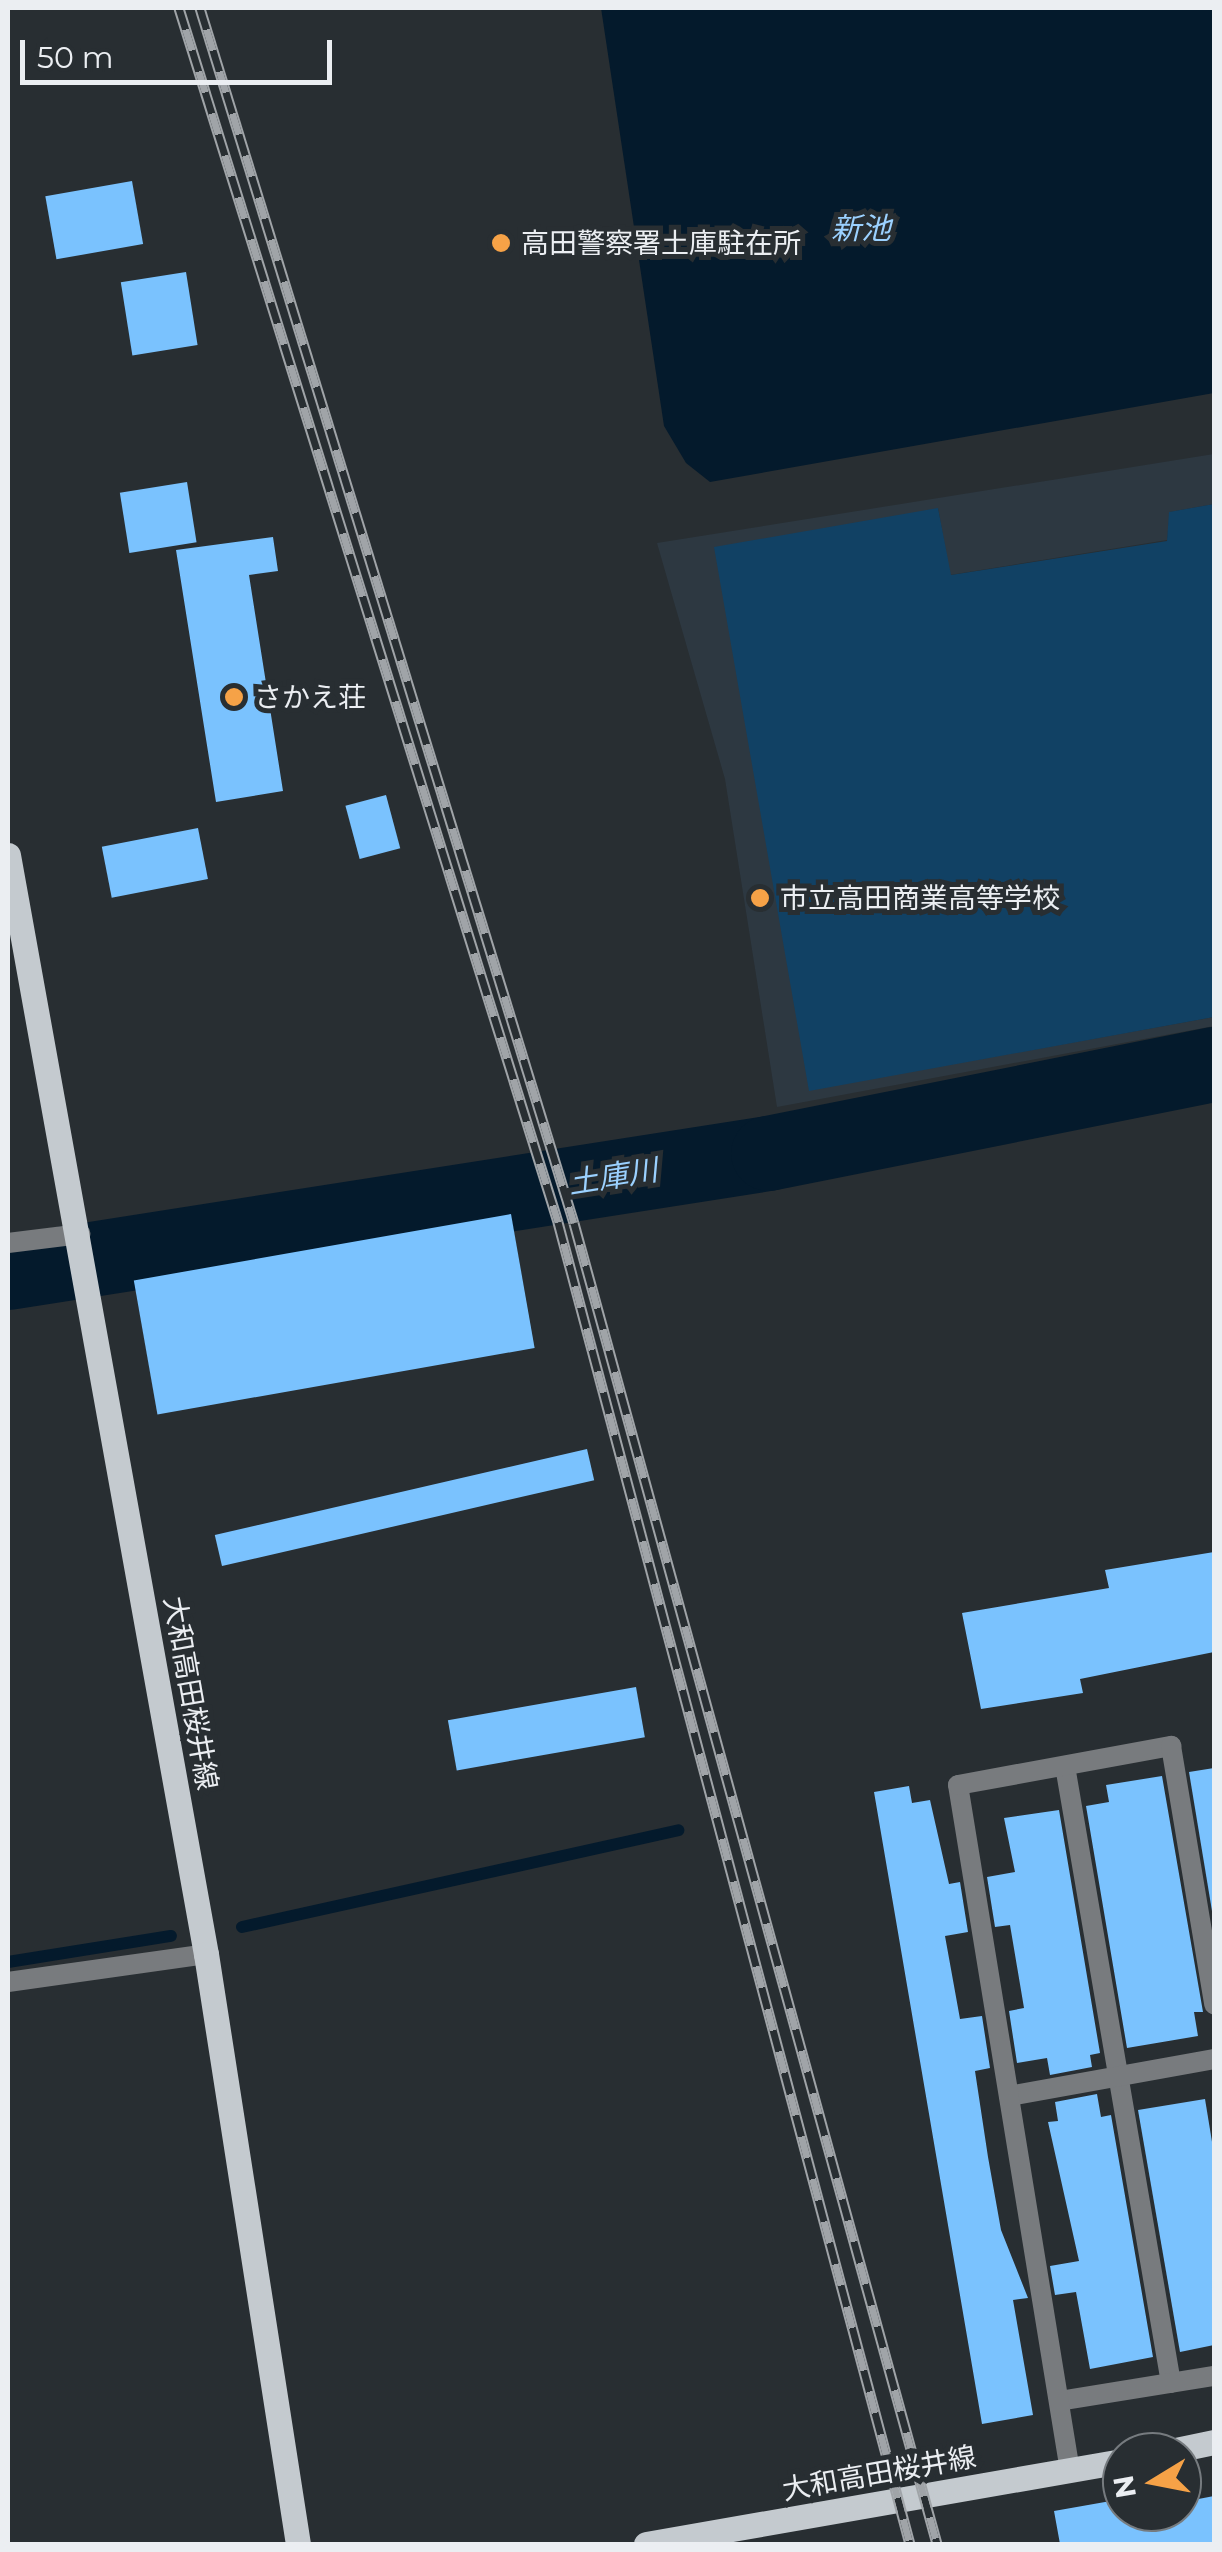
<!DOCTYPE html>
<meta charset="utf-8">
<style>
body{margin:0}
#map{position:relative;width:1222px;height:2552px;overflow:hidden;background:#282e32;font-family:Montserrat,"Noto Sans JP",sans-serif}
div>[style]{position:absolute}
.built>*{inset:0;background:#2d3841}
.green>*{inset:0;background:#114164}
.water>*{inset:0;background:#041a2c}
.stream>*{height:12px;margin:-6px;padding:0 6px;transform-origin:6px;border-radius:6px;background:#041a2c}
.river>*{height:75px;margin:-37.5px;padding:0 37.5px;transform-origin:37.5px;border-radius:37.5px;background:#041a2c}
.building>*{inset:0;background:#7ac2fe;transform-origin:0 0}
.street>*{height:20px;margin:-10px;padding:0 10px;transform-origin:10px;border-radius:10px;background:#787b7e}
.primary>*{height:25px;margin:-12.5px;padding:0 12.5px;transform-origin:12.5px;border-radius:12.5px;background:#c4cacf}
.rail>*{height:11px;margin-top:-5.5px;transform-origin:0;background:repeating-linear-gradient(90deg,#282e32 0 22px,#a0a4a8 0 44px);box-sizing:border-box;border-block:2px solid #a0a4a8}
.dots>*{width:28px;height:28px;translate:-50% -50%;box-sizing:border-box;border:5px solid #282e32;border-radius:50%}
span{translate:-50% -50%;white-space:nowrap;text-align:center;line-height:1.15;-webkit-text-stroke:10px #282e32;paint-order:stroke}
.poi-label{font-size:28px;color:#ebeef2}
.left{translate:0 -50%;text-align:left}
.street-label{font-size:28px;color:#ebeef2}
.water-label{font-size:30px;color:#9bd1ff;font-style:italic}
.frame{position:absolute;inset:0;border:10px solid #ebeef2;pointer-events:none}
.north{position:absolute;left:1102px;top:2432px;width:100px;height:100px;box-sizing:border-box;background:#282e32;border:2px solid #767b7f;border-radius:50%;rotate:260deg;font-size:28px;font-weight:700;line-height:40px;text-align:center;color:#ebeef2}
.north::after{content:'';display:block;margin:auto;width:35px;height:45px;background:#f6a247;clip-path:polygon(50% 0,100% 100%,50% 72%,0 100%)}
.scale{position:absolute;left:20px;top:40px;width:312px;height:45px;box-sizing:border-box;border:5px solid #ebeef2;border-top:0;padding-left:12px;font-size:30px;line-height:35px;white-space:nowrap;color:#ebeef2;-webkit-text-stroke:8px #282e32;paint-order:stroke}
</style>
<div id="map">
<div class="built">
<div style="clip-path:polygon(1214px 454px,1214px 504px,1170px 512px,1167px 540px,950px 575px,938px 508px,809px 1090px,1214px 1017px,1214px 1026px,777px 1107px,725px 779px,657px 543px)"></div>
</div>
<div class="green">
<div style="clip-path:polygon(1214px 504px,1214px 1017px,809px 1091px,714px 547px,938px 508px,951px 575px,1167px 541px,1169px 512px)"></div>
</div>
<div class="water">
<div style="clip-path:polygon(601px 8px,1214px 8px,1214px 393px,710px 482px,686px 463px,664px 426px)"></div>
</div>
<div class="stream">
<div style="left:242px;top:1927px;width:447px;rotate:-12.5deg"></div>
<div style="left:8px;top:1962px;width:165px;rotate:-9.1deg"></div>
</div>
<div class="river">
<div style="left:8px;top:1272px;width:769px;rotate:-8.9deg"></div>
<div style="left:768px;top:1153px;width:455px;rotate:-11.3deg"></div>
</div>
<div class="building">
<div style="left:132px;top:181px;width:64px;height:88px;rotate:80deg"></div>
<div style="left:186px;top:272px;width:74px;height:66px;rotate:81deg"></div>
<div style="left:187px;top:482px;width:61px;height:68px;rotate:81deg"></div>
<div style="clip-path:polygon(273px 537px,278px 571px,249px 575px,283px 791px,216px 802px,176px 550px)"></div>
<div style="left:386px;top:795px;width:55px;height:42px;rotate:75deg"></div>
<div style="left:198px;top:828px;width:52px;height:98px;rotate:79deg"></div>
<div style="left:511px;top:1214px;width:136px;height:383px;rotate:80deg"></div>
<div style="left:587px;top:1449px;width:32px;height:382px;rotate:77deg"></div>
<div style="clip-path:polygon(1214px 1552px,1214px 1652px,1080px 1679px,1083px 1693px,981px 1709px,962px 1613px,1109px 1588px,1105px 1570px)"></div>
<div style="left:636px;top:1687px;width:51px;height:191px;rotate:80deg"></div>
<div style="clip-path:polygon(1214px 1768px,1214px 1923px,1189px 1772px)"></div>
<div style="clip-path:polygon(1162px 1776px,1203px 2012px,1194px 2012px,1198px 2036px,1127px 2048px,1086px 1806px,1109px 1802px,1106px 1785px)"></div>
<div style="clip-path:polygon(909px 1786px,912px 1803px,930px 1800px,949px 1884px,960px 1882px,968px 1932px,945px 1936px,960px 2019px,982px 2016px,990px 2068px,975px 2071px,988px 2157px,1001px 2230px,1028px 2298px,1013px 2300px,1033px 2415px,982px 2424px,874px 1792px)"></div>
<div style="clip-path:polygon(1059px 1810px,1100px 2053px,1090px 2055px,1092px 2067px,1050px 2075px,1047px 2058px,1017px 2063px,1009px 2011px,1024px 2008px,1010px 1925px,995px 1927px,987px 1877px,1015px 1872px,1004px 1818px)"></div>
<div style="clip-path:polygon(1097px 2094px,1101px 2117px,1111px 2115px,1153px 2357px,1090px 2369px,1076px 2292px,1055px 2295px,1050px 2266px,1079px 2261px,1048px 2122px,1058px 2121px,1055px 2102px)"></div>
<div style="clip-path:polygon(1205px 2099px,1214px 2154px,1214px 2345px,1180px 2352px,1138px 2110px)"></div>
<div style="clip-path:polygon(1182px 2488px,1188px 2501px,1214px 2496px,1214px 2544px,1060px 2544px,1054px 2511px,1122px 2499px,1122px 2512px,1182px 2512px)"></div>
</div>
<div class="street">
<div style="left:8px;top:1243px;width:73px;rotate:-7.1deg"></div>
<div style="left:1065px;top:1766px;width:626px;rotate:80.25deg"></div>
<div style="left:8px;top:1982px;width:200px;rotate:-8deg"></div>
<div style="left:1009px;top:2096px;width:208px;rotate:-10.2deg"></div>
<div style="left:1059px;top:2401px;width:157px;rotate:-9.2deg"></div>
<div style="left:1070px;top:2471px;width:695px;rotate:-99.27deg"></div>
<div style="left:958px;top:1785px;width:217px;rotate:-10.4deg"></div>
<div style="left:1171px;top:1746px;width:262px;rotate:80.5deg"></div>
</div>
<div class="primary">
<div style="left:8px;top:855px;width:1117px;rotate:79.79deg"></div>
<div style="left:206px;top:1954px;width:597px;rotate:81.14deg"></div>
<div style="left:1166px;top:2452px;width:49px;rotate:-11.8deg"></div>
<div style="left:646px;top:2544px;width:483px;rotate:-9.9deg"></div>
</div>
<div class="rail">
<div style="left:179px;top:8px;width:1272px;rotate:72.66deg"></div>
<div style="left:558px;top:1222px;width:1368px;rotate:75.09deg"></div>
<div style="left:200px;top:8px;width:1271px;rotate:72.89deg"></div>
<div style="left:574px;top:1223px;width:1370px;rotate:74.63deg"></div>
</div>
<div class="dots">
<div style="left:501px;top:243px;background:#f6a247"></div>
<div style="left:234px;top:697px;background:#f6a247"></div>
<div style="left:760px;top:898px;background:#f6a247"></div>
</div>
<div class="poi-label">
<span class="left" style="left:521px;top:243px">高田警察署土庫駐在所</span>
<span class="left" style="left:254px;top:697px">さかえ荘</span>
<span class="left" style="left:780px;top:898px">市立高田商業高等学校</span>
</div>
<div class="street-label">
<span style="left:191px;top:1693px;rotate:80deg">大和高田桜井線</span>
<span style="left:879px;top:2473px;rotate:-10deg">大和高田桜井線</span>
</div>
<div class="water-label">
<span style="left:861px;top:229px">新池</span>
<span style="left:613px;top:1177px;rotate:-9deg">土庫川</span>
</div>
<div class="frame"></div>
<div class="north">N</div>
<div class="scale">50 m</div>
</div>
